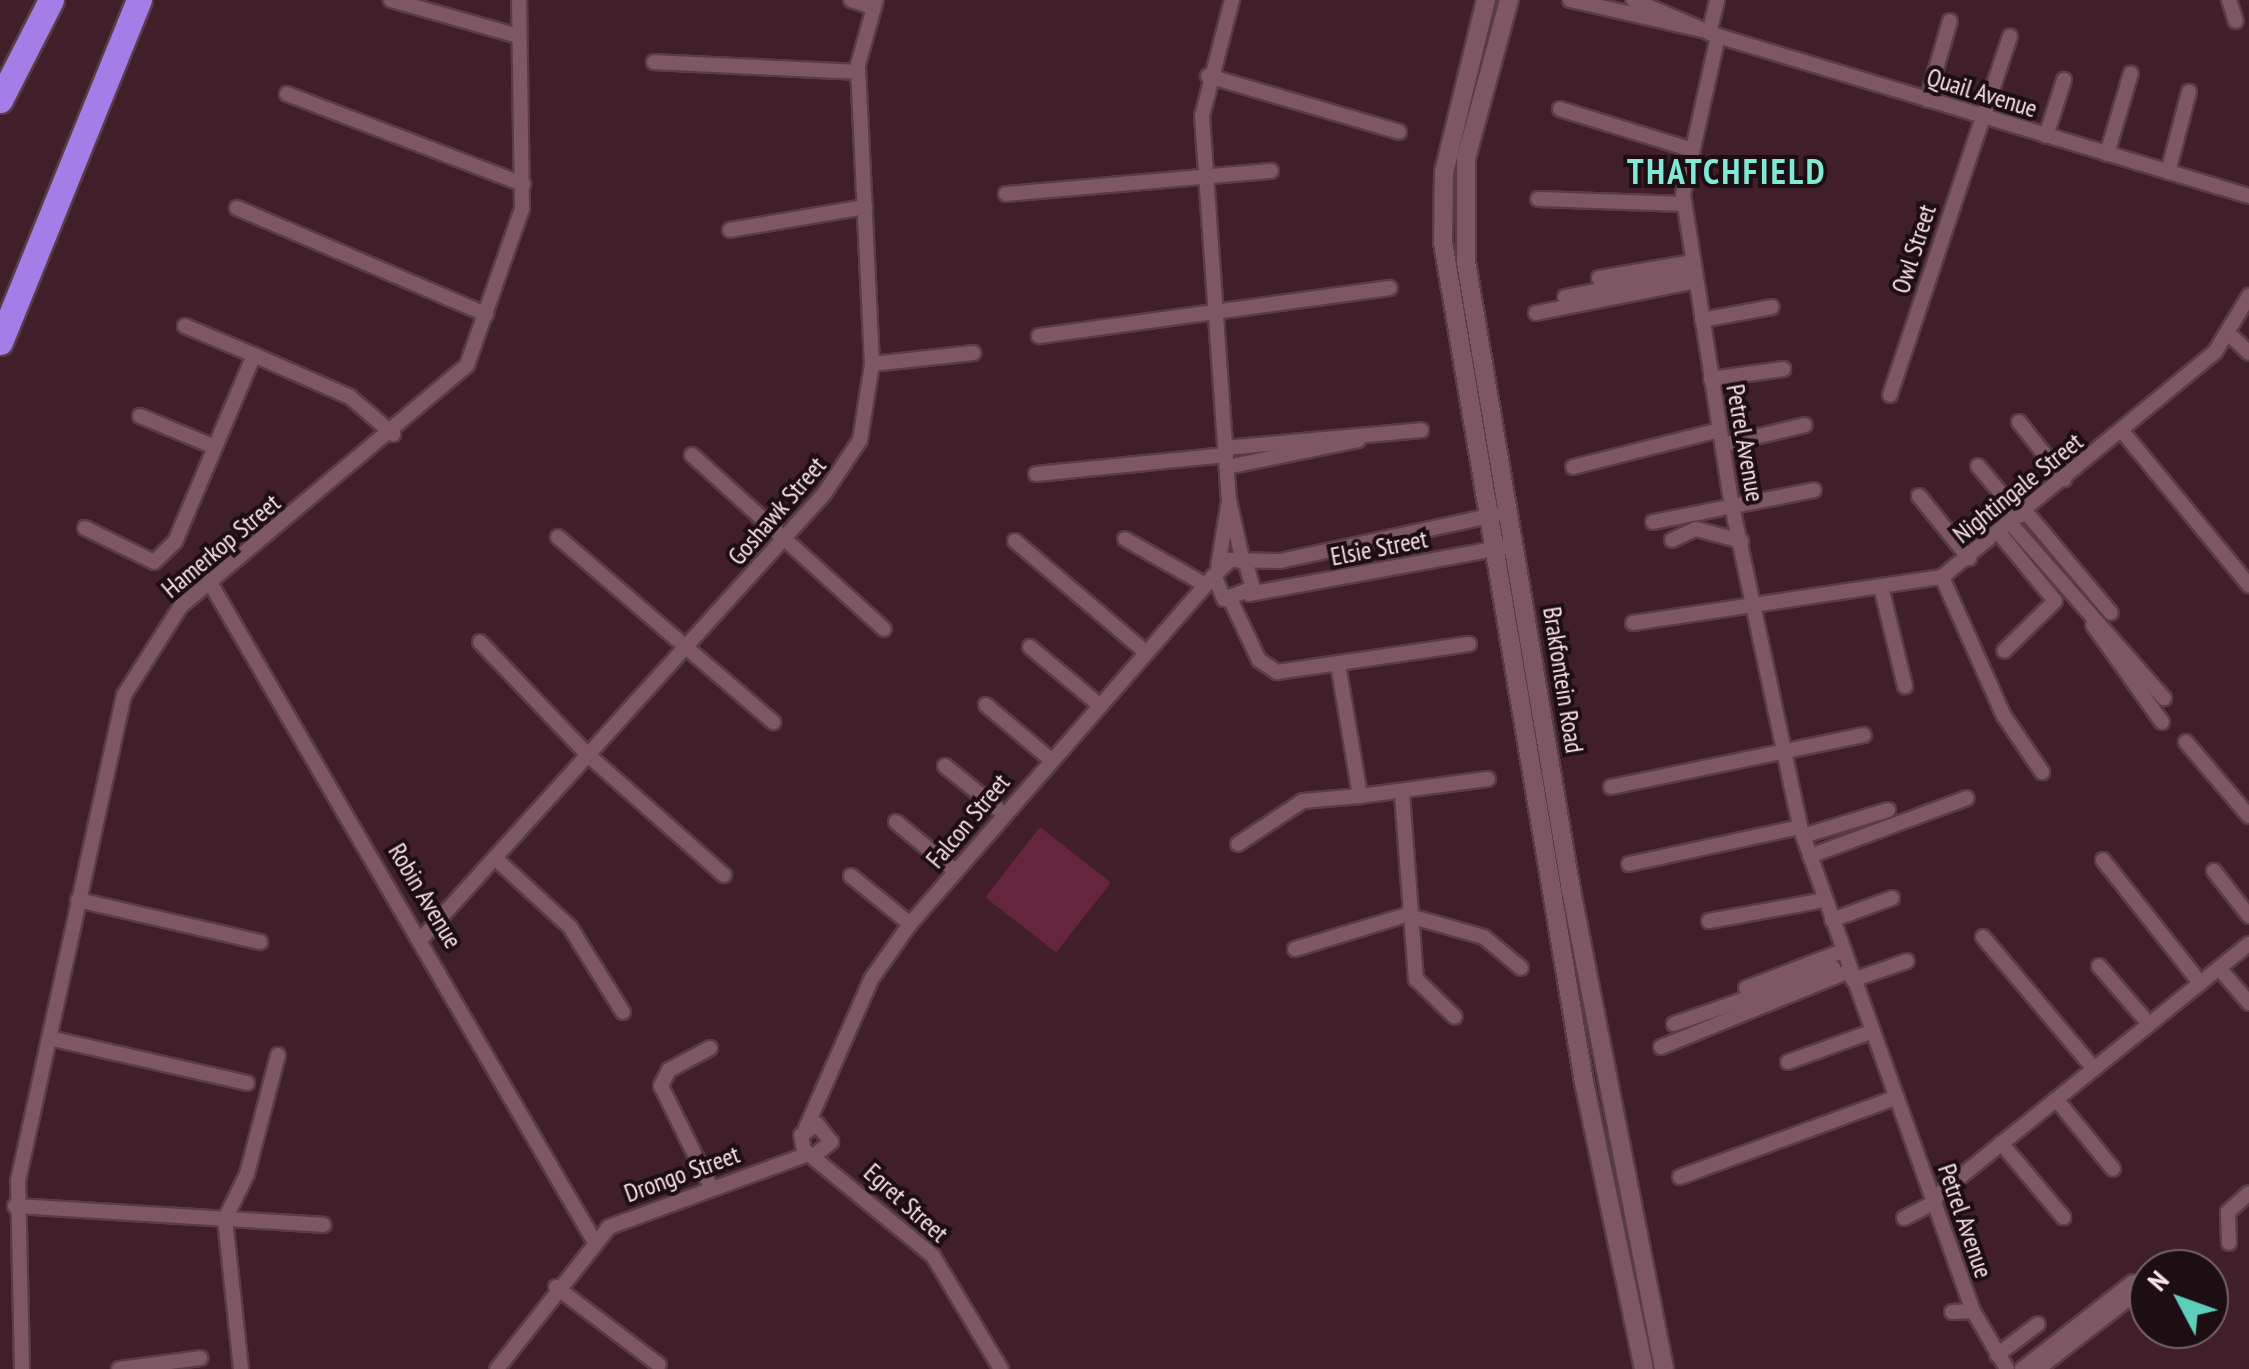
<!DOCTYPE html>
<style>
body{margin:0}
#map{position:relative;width:2249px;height:1369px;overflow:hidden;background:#401f2a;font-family:"PT Sans Narrow",sans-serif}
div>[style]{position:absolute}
.green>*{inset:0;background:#65253d;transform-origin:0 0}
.roads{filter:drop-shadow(2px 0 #583c46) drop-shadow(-2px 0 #583c46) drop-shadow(0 2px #583c46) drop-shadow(0 -2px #583c46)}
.minor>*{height:14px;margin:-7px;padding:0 7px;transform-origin:7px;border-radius:7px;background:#7d5763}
.tertiary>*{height:18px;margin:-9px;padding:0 9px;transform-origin:9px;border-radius:9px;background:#7d5763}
.motorway>*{height:25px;margin:-12.5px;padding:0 12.5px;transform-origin:12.5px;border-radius:12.5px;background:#a47ee6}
span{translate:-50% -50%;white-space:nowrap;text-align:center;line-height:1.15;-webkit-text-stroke:8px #1d0e13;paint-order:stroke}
.street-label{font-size:25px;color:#f9e2e8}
.district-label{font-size:35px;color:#83e8d4;font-weight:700;letter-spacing:2.5px}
.north{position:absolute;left:2129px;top:1249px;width:100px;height:100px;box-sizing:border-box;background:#1d0e13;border:2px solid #756368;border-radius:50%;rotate:311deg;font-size:28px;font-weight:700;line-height:40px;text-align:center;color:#f9e2e8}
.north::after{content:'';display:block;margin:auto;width:35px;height:45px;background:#5dceb9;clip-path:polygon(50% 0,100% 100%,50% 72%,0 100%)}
</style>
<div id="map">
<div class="green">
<div style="left:1040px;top:827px;width:90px;height:89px;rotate:38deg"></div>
</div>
<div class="roads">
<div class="minor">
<div style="left:391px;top:0;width:129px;rotate:15.8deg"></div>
<div style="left:851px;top:0;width:23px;rotate:18deg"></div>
<div style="left:1232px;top:0;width:120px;rotate:104.5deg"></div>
<div style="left:1202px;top:116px;width:385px;rotate:86deg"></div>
<div style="left:1229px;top:500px;width:64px;rotate:77.3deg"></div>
<div style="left:1570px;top:0;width:135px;rotate:12.8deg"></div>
<div style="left:1633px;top:0;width:92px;rotate:23deg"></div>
<div style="left:1718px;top:36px;width:555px;rotate:16.77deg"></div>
<div style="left:2229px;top:0;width:22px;rotate:72deg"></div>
<div style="left:1709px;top:33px;width:34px;rotate:-76deg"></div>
<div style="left:1718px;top:36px;width:162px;rotate:102.5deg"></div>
<div style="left:1683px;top:194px;width:316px;rotate:81.1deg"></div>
<div style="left:1732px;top:506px;width:328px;rotate:78deg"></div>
<div style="left:1800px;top:827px;width:514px;rotate:70.33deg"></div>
<div style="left:1973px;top:1311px;width:67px;rotate:59.6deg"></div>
<div style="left:654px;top:62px;width:204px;rotate:2.8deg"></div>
<div style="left:1208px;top:76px;width:199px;rotate:16.3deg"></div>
<div style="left:287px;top:94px;width:253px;rotate:20.9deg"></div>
<div style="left:1927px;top:100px;width:82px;rotate:-73.8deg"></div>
<div style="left:1560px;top:109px;width:132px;rotate:17.2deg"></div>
<div style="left:2046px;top:136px;width:59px;rotate:-72.2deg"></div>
<div style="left:2107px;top:154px;width:84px;rotate:-73.5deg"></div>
<div style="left:2168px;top:172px;width:83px;rotate:-75.3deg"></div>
<div style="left:1006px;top:194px;width:266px;rotate:-5deg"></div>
<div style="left:1538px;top:199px;width:146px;rotate:2deg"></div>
<div style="left:237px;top:208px;width:271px;rotate:23.1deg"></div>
<div style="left:730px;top:230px;width:137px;rotate:-9.7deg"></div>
<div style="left:1599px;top:278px;width:89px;rotate:-9.7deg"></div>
<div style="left:1565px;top:297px;width:132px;rotate:-11.4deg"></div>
<div style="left:1536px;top:313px;width:163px;rotate:-11.3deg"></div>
<div style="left:1702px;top:320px;width:71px;rotate:-10.5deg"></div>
<div style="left:2230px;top:335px;width:26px;rotate:43deg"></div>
<div style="left:1039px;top:336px;width:354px;rotate:-7.8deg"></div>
<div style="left:254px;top:355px;width:105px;rotate:23.6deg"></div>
<div style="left:350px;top:397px;width:57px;rotate:40.7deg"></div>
<div style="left:872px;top:364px;width:102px;rotate:-6.2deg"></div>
<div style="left:1711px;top:379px;width:73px;rotate:-7.9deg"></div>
<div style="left:1890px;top:395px;width:378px;rotate:-71.5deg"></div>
<div style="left:140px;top:416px;width:81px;rotate:22.5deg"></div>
<div style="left:2019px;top:422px;width:73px;rotate:51.7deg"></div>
<div style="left:2122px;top:431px;width:200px;rotate:50.5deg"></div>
<div style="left:1722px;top:445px;width:85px;rotate:-13.5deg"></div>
<div style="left:1225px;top:448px;width:197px;rotate:-5.2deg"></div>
<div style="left:692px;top:455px;width:259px;rotate:42.2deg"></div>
<div style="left:1978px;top:466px;width:65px;rotate:50deg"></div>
<div style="left:1227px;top:467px;width:134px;rotate:-11.6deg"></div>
<div style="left:1573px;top:467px;width:151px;rotate:-14.2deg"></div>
<div style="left:1036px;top:474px;width:191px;rotate:-5.7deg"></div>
<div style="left:1919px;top:496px;width:80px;rotate:51.1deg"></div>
<div style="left:2025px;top:511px;width:133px;rotate:49.9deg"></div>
<div style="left:1653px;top:522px;width:164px;rotate:-11.2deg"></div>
<div style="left:2011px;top:524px;width:232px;rotate:48.7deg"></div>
<div style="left:85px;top:528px;width:77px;rotate:26.2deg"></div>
<div style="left:154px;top:562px;width:29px;rotate:-44deg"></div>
<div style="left:175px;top:542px;width:203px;rotate:-67.1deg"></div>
<div style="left:254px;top:355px;width:75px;rotate:-157.2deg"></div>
<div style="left:1999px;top:533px;width:88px;rotate:50.5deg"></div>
<div style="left:2055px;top:601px;width:71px;rotate:135.6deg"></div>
<div style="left:558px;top:537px;width:284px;rotate:40.7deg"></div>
<div style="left:1125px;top:539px;width:89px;rotate:29.7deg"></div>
<div style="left:1672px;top:540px;width:26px;rotate:-25deg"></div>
<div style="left:1696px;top:529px;width:47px;rotate:14.9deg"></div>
<div style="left:1015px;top:541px;width:167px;rotate:40.4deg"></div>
<div style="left:1246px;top:564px;width:25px;rotate:74deg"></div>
<div style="left:1253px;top:588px;width:31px;rotate:159deg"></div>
<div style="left:1224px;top:599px;width:25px;rotate:-113deg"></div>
<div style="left:1214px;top:576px;width:23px;rotate:-45deg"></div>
<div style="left:1230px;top:560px;width:50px;rotate:1.1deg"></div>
<div style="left:1280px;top:561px;width:220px;rotate:-12.1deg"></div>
<div style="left:1218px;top:567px;width:62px;rotate:-80.7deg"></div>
<div style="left:1942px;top:577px;width:152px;rotate:66deg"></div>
<div style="left:2004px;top:716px;width:68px;rotate:55.8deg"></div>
<div style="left:209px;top:581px;width:762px;rotate:59.73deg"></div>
<div style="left:1882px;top:591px;width:98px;rotate:76.4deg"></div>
<div style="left:1249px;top:594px;width:259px;rotate:-10.4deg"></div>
<div style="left:1231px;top:601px;width:65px;rotate:64.6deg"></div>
<div style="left:1259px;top:660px;width:22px;rotate:34deg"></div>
<div style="left:1277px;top:672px;width:194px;rotate:-8.3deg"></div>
<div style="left:1633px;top:623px;width:312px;rotate:-8.5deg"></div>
<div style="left:1942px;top:577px;width:354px;rotate:-39.5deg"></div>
<div style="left:2215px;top:352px;width:66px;rotate:-58.7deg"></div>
<div style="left:2093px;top:625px;width:119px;rotate:54.6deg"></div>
<div style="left:480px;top:642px;width:158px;rotate:46.3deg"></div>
<div style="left:589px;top:756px;width:180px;rotate:41.4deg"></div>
<div style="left:1030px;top:647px;width:87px;rotate:39.9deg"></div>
<div style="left:1339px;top:670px;width:128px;rotate:80.5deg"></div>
<div style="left:1360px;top:796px;width:129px;rotate:-7.6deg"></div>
<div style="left:986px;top:705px;width:84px;rotate:40.2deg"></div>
<div style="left:2186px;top:742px;width:97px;rotate:49.6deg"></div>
<div style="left:945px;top:766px;width:76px;rotate:39.1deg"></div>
<div style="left:1611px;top:787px;width:258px;rotate:-11.6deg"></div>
<div style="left:1402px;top:794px;width:186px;rotate:85.7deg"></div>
<div style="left:1416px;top:979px;width:54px;rotate:44.3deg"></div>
<div style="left:896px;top:822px;width:77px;rotate:39.7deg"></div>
<div style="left:1803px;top:836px;width:89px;rotate:-17deg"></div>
<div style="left:1238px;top:844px;width:78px;rotate:-33.5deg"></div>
<div style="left:1303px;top:801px;width:57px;rotate:-5deg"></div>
<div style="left:1810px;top:856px;width:167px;rotate:-20.3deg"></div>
<div style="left:496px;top:859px;width:100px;rotate:42.6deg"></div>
<div style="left:570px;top:927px;width:100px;rotate:58.1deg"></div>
<div style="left:2103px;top:860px;width:157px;rotate:51.7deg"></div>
<div style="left:1629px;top:864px;width:175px;rotate:-12.2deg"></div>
<div style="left:2214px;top:871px;width:57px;rotate:52.1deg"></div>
<div style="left:851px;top:876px;width:76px;rotate:39.1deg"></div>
<div style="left:78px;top:900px;width:187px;rotate:13deg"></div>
<div style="left:1832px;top:920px;width:64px;rotate:-20.1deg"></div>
<div style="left:1709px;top:921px;width:117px;rotate:-10.3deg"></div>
<div style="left:424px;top:936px;width:596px;rotate:-47.86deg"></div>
<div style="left:824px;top:494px;width:65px;rotate:-56.3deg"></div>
<div style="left:860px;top:440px;width:77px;rotate:-81deg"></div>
<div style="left:872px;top:364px;width:299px;rotate:-92.7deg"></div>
<div style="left:858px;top:65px;width:67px;rotate:-74.5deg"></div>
<div style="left:1983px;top:937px;width:172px;rotate:49.9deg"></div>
<div style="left:1295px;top:949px;width:116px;rotate:-17deg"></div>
<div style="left:1406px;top:915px;width:81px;rotate:15.8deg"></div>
<div style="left:1484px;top:937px;width:48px;rotate:40deg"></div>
<div style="left:2099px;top:966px;width:77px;rotate:49.2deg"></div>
<div style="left:2219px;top:968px;width:46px;rotate:49.4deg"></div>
<div style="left:1853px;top:980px;width:57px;rotate:-19.4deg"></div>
<div style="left:1746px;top:988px;width:104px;rotate:-20.9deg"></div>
<div style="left:1674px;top:1024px;width:169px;rotate:-19.4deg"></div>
<div style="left:49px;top:1038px;width:203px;rotate:12.8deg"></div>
<div style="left:1661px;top:1047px;width:203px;rotate:-22deg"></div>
<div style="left:710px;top:1048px;width:47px;rotate:151.8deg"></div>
<div style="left:669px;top:1070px;width:18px;rotate:117deg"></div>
<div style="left:661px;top:1086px;width:113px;rotate:63.7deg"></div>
<div style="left:1788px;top:1062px;width:90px;rotate:-20deg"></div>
<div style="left:2056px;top:1099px;width:90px;rotate:50.8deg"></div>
<div style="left:806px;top:1128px;width:164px;rotate:-66.3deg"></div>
<div style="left:872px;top:978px;width:66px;rotate:-54.9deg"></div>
<div style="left:910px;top:924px;width:462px;rotate:-48.9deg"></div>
<div style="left:2001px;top:1143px;width:97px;rotate:50deg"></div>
<div style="left:815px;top:1155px;width:21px;rotate:-39deg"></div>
<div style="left:831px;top:1142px;width:23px;rotate:-128deg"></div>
<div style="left:817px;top:1124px;width:19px;rotate:145deg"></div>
<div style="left:801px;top:1135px;width:15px;rotate:79deg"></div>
<div style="left:804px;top:1150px;width:167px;rotate:39.4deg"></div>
<div style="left:933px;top:1256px;width:132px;rotate:59deg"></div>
<div style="left:1680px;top:1177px;width:231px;rotate:-20.2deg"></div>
<div style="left:1934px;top:1198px;width:405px;rotate:-38.9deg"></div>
<div style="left:15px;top:1206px;width:309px;rotate:3.5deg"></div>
<div style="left:1904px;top:1218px;width:35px;rotate:-27deg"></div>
<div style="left:2229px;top:1243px;width:31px;rotate:-92deg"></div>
<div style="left:2228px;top:1212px;width:28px;rotate:-42deg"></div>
<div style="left:556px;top:1287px;width:129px;rotate:37.1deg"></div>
<div style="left:1952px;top:1312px;width:21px;rotate:-3deg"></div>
<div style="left:1997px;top:1355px;width:51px;rotate:-37.1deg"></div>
<div style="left:22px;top:1369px;width:188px;rotate:-91.2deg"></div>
<div style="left:18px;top:1181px;width:497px;rotate:-77.7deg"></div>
<div style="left:124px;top:695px;width:106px;rotate:-57.4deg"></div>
<div style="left:181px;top:606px;width:374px;rotate:-40.1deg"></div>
<div style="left:467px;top:365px;width:165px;rotate:-70.6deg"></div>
<div style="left:522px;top:209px;width:209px;rotate:-90.8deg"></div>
<div style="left:119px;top:1369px;width:82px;rotate:-7.7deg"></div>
<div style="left:241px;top:1369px;width:151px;rotate:-96.1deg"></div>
<div style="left:225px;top:1219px;width:50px;rotate:-63.9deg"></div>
<div style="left:247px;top:1174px;width:123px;rotate:-75.4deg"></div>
<div style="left:497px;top:1369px;width:181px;rotate:-51.7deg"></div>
<div style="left:609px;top:1227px;width:213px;rotate:-20.1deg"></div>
<div style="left:2022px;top:1369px;width:141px;rotate:-38.1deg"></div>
<div style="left:2038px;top:1369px;width:140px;rotate:-37.8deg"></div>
</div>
<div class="tertiary">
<div style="left:1486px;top:0;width:177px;rotate:103.7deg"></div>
<div style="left:1444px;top:172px;width:70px;rotate:90.8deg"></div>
<div style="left:1443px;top:242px;width:852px;rotate:80.47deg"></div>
<div style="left:1584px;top:1082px;width:293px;rotate:78.2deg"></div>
<div style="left:1509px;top:0;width:164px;rotate:105.2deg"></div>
<div style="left:1466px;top:158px;width:104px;rotate:90deg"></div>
<div style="left:1466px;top:262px;width:637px;rotate:80.51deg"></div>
<div style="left:1571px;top:890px;width:488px;rotate:79deg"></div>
</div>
<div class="motorway">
<div style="left:0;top:100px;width:112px;rotate:-63deg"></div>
<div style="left:0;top:342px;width:369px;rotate:-67.9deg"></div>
</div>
</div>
<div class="street-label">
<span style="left:1982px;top:93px;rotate:17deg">Quail Avenue</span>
<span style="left:1914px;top:249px;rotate:-72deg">Owl Street</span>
<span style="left:1745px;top:443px;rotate:80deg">Petrel Avenue</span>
<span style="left:2018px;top:488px;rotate:-39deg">Nightingale Street</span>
<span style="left:777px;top:511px;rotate:-49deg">Goshawk Street</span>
<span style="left:221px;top:546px;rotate:-40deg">Hamerkop Street</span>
<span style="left:1379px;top:548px;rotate:-11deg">Elsie Street</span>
<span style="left:1563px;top:680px;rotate:81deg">Brakfontein Road</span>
<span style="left:968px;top:821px;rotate:-50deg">Falcon Street</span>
<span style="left:425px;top:896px;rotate:59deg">Robin Avenue</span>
<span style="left:682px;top:1174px;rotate:-20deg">Drongo Street</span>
<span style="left:906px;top:1203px;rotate:42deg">Egret Street</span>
<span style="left:1965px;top:1221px;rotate:71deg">Petrel Avenue</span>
</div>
<div class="district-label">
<span style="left:1727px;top:171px">THATCHFIELD</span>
</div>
<div class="north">N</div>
</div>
